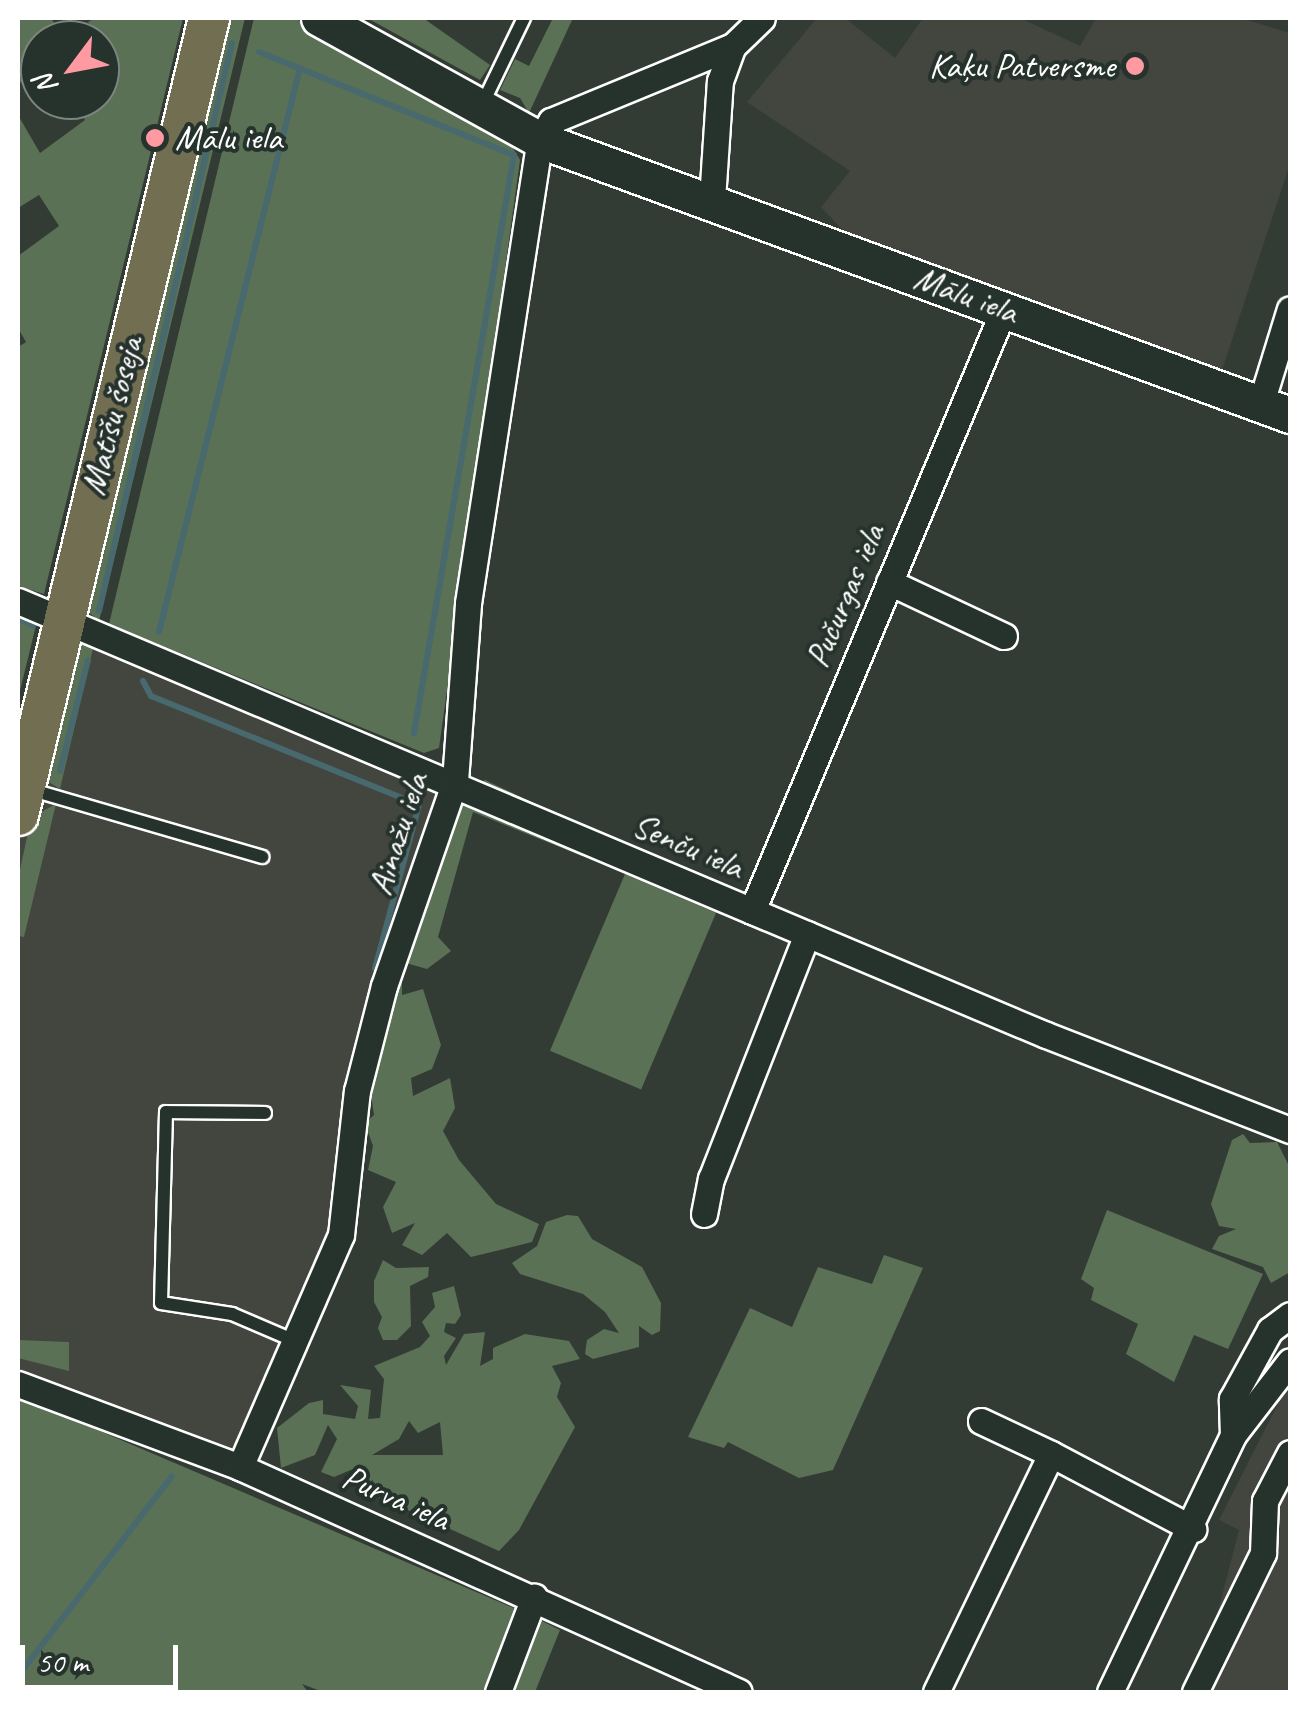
<!DOCTYPE html>
<meta charset="utf-8">
<style>
body{margin:0}
#map{position:relative;width:1308px;height:1710px;overflow:hidden;background:#333b35;font-family:Caveat,sans-serif}
div>[style]{position:absolute}
.built>*{inset:0;background:#43453f}
.green>*{inset:0;background:#5a7155;transform-origin:0 0}
.stream>*{height:6px;margin:-3px;padding:0 3px;transform-origin:3px;border-radius:3px;background:#48696e}
.roads{filter:drop-shadow(2px 0 #fff) drop-shadow(-2px 0 #fff) drop-shadow(0 2px #fff) drop-shadow(0 -2px #fff)}
.lane>*{height:12px;margin:-6px;padding:0 6px;transform-origin:6px;border-radius:6px;background:#26332d}
.street>*{height:25px;margin:-12.5px;padding:0 12.5px;transform-origin:12.5px;border-radius:12.5px;background:#26332d}
.secondary>*{height:35px;margin:-17.5px;padding:0 17.5px;transform-origin:17.5px;border-radius:17.5px;background:#26332d}
.primary>*{height:40px;margin:-20px;padding:0 20px;transform-origin:20px;border-radius:20px;background:#726e52}
.dots>*{width:28px;height:28px;translate:-50% -50%;box-sizing:border-box;border:5px solid #26332d;border-radius:50%}
span{translate:-50% -50%;white-space:nowrap;text-align:center;line-height:1.15;-webkit-text-stroke:8px #26332d;paint-order:stroke}
.poi-label{font-size:35px;color:#fff}
.right{translate:-100% -50%;text-align:right}
.left{translate:0 -50%;text-align:left}
.street-label{font-size:35px;color:#fff}
.frame{position:absolute;inset:0;border:20px solid #fff;pointer-events:none}
.north{position:absolute;left:20px;top:20px;width:100px;height:100px;box-sizing:border-box;background:#26332d;border:2px solid #7d8581;border-radius:50%;rotate:238deg;font-size:28px;font-weight:700;line-height:40px;text-align:center;color:#fff}
.north::after{content:'';display:block;margin:auto;width:35px;height:45px;background:#ff9aa2;clip-path:polygon(50% 0,100% 100%,50% 72%,0 100%)}
.scale{position:absolute;left:20px;top:1645px;width:158px;height:45px;box-sizing:border-box;border:5px solid #fff;border-top:0;padding-left:12px;font-size:30px;line-height:35px;white-space:nowrap;color:#fff;-webkit-text-stroke:8px #26332d;paint-order:stroke}
</style>
<div id="map">
<div class="built">
<div style="clip-path:polygon(817px 18px,845px 18px,895px 58px,923px 18px,1020px 18px,1080px 46px,1096px 18px,1240px 18px,1290px 33px,1290px 164px,1222px 370px,849px 237px,821px 207px,850px 171px,747px 102px)"></div>
<div style="clip-path:polygon(63px 618px,455px 781px,384px 986px,341px 1235px,240px 1467px,18px 1384px,18px 815px)"></div>
<div style="clip-path:polygon(1290px 1380px,1290px 1692px,1197px 1692px,1239px 1530px,1219px 1520px)"></div>
</div>
<div class="green">
<div style="clip-path:polygon(18px 18px,51px 18px,65px 40px,40px 40px,40px 97px,18px 80px)"></div>
<div style="clip-path:polygon(95px 18px,183px 18px,44px 594px,18px 586px,18px 347px,26px 342px,18px 328px,18px 256px,59px 226px,39px 195px,18px 208px,18px 115px,40px 153px,85px 120px,74px 100px,100px 100px,100px 40px,73px 40px,92px 29px,88px 22px)"></div>
<div style="clip-path:polygon(224px 18px,245px 18px,99px 621px,87px 611px)"></div>
<div style="clip-path:polygon(254px 18px,295px 18px,506px 137px,520px 160px,439px 748px,424px 753px,109px 624px)"></div>
<div style="clip-path:polygon(367px 18px,423px 18px,490px 65px,480px 80px)"></div>
<div style="clip-path:polygon(553px 18px,573px 18px,529px 113px,520px 98px,500px 90px,515px 59px,529px 66px)"></div>
<div style="clip-path:polygon(18px 607px,38px 617px,18px 699px)"></div>
<div style="clip-path:polygon(95px 640px,60px 789px,47px 781px,74px 647px)"></div>
<div style="clip-path:polygon(485px 780px,540px 806px,548px 834px,606px 839px,582px 856px,473px 812px,438px 937px,451px 951px,427px 969px,406px 963px,402px 979px,402px 995px,423px 989px,441px 1045px,432px 1069px,411px 1078px,413px 1096px,450px 1078px,455px 1108px,443px 1131px,459px 1160px,496px 1204px,539px 1224px,532px 1242px,471px 1257px,447px 1233px,422px 1255px,402px 1245px,415px 1223px,392px 1233px,383px 1207px,396px 1182px,368px 1170px,373px 1146px,365px 1123px,374px 1115px,369px 1081px,442px 806px)"></div>
<div style="clip-path:polygon(56px 804px,24px 937px,18px 936px,18px 879px,29px 828px,34px 816px)"></div>
<div style="left:625px;top:874px;width:99px;height:192px;rotate:23deg"></div>
<div style="clip-path:polygon(1243px 1134px,1250px 1143px,1277px 1142px,1290px 1168px,1290px 1272px,1271px 1283px,1263px 1267px,1212px 1249px,1219px 1236px,1236px 1229px,1219px 1226px,1211px 1204px,1232px 1140px)"></div>
<div style="clip-path:polygon(1107px 1210px,1263px 1274px,1228px 1349px,1194px 1335px,1174px 1382px,1126px 1354px,1138px 1324px,1091px 1300px,1094px 1288px,1081px 1279px)"></div>
<div style="clip-path:polygon(567px 1215px,578px 1216px,592px 1239px,642px 1267px,661px 1303px,660px 1331px,652px 1335px,639px 1326px,639px 1347px,593px 1359px,585px 1354px,587px 1340px,604px 1329px,619px 1333px,605px 1312px,583px 1294px,520px 1274px,512px 1263px,537px 1246px,546px 1222px)"></div>
<div style="clip-path:polygon(884px 1255px,923px 1268px,833px 1470px,799px 1478px,728px 1442px,724px 1448px,688px 1437px,750px 1308px,792px 1327px,818px 1267px,872px 1284px)"></div>
<div style="clip-path:polygon(383px 1260px,396px 1268px,429px 1267px,428px 1277px,410px 1286px,411px 1326px,397px 1340px,383px 1340px,378px 1328px,382px 1317px,374px 1302px,374px 1281px)"></div>
<div style="clip-path:polygon(evenodd,454px 1286px,461px 1315px,455px 1324px,446px 1323px,444px 1332px,456px 1338px,444px 1356px,446px 1365px,464px 1334px,485px 1332px,480px 1366px,493px 1359px,493px 1348px,525px 1334px,569px 1341px,580px 1359px,552px 1366px,561px 1383px,557px 1397px,575px 1427px,519px 1530px,499px 1551px,343px 1481px,353px 1469px,334px 1477px,321px 1472px,337px 1439px,328px 1425px,315px 1455px,281px 1468px,277px 1428px,309px 1403px,323px 1400px,323px 1414px,355px 1419px,358px 1406px,340px 1385px,371px 1390px,368px 1419px,380px 1418px,384px 1379px,374px 1366px,420px 1347px,430px 1336px,422px 1322px,435px 1307px,432px 1293px,454px 1286px,409px 1421px,418px 1433px,440px 1422px,443px 1455px,372px 1455px,399px 1439px,409px 1421px)"></div>
<div style="clip-path:polygon(18px 1340px,69px 1342px,69px 1371px,18px 1358px)"></div>
<div style="clip-path:polygon(18px 1396px,516px 1609px,488px 1692px,323px 1692px,302px 1684px,308px 1692px,18px 1692px)"></div>
<div style="clip-path:polygon(534px 1617px,560px 1630px,535px 1692px,506px 1692px)"></div>
</div>
<div class="stream">
<div style="left:259px;top:52px;width:275px;rotate:22deg"></div>
<div style="left:514px;top:155px;width:587px;rotate:99.82deg"></div>
<div style="left:99px;top:611px;width:583px;rotate:-76.82deg"></div>
<div style="left:18px;top:618px;width:17px;rotate:25deg"></div>
<div style="left:159px;top:632px;width:581px;rotate:-75.96deg"></div>
<div style="left:143px;top:681px;width:17px;rotate:62deg"></div>
<div style="left:151px;top:696px;width:289px;rotate:22.1deg"></div>
<div style="left:419px;top:805px;width:169px;rotate:105.1deg"></div>
<div style="left:60px;top:771px;width:114px;rotate:-75.8deg"></div>
<div style="left:18px;top:1676px;width:252px;rotate:-52.4deg"></div>
</div>
<div class="roads">
<div class="lane">
<div style="left:481px;top:107px;width:99px;rotate:-64.2deg"></div>
<div style="left:32px;top:790px;width:240px;rotate:16.2deg"></div>
<div style="left:265px;top:1113px;width:99px;rotate:-179.4deg"></div>
<div style="left:166px;top:1112px;width:191px;rotate:91.5deg"></div>
<div style="left:161px;top:1303px;width:72px;rotate:8.8deg"></div>
<div style="left:232px;top:1314px;width:66px;rotate:23.1deg"></div>
</div>
<div class="street">
<div style="left:712px;top:200px;width:119px;rotate:-86.2deg"></div>
<div style="left:720px;top:81px;width:37px;rotate:-70deg"></div>
<div style="left:733px;top:46px;width:40px;rotate:-44deg"></div>
<div style="left:1261px;top:403px;width:98px;rotate:-72.9deg"></div>
<div style="left:889px;top:582px;width:127px;rotate:25.2deg"></div>
<div style="left:18px;top:601px;width:1116px;rotate:22.89deg"></div>
<div style="left:1046px;top:1035px;width:262px;rotate:21.3deg"></div>
<div style="left:752px;top:911px;width:653px;rotate:-67.29deg"></div>
<div style="left:704px;top:1214px;width:36px;rotate:-79deg"></div>
<div style="left:711px;top:1179px;width:263px;rotate:-68.6deg"></div>
<div style="left:18px;top:1384px;width:237px;rotate:20.5deg"></div>
<div style="left:240px;top:1467px;width:547px;rotate:24.27deg"></div>
<div style="left:981px;top:1421px;width:77px;rotate:25.2deg"></div>
<div style="left:1233px;top:1435px;width:36px;rotate:-92deg"></div>
<div style="left:1232px;top:1399px;width:79px;rotate:-61.2deg"></div>
<div style="left:1270px;top:1330px;width:25px;rotate:-37deg"></div>
<div style="left:240px;top:1467px;width:253px;rotate:-66.5deg"></div>
<div style="left:341px;top:1235px;width:145px;rotate:-83.7deg"></div>
<div style="left:357px;top:1091px;width:108px;rotate:-75.6deg"></div>
<div style="left:384px;top:986px;width:217px;rotate:-70.9deg"></div>
<div style="left:455px;top:781px;width:178px;rotate:-85.8deg"></div>
<div style="left:468px;top:603px;width:469px;rotate:-81.2deg"></div>
<div style="left:540px;top:140px;width:22px;rotate:-60deg"></div>
<div style="left:551px;top:121px;width:197px;rotate:-22.4deg"></div>
<div style="left:498px;top:1692px;width:102px;rotate:-69.2deg"></div>
<div style="left:936px;top:1692px;width:264px;rotate:-64.2deg"></div>
<div style="left:1051px;top:1454px;width:161px;rotate:27.8deg"></div>
<div style="left:1110px;top:1692px;width:285px;rotate:-64.4deg"></div>
<div style="left:1233px;top:1435px;width:93px;rotate:-52.4deg"></div>
<div style="left:1195px;top:1692px;width:155px;rotate:-63.9deg"></div>
<div style="left:1263px;top:1553px;width:52px;rotate:-87.8deg"></div>
<div style="left:1265px;top:1501px;width:54px;rotate:-62.5deg"></div>
</div>
<div class="secondary">
<div style="left:319px;top:18px;width:252px;rotate:28.9deg"></div>
<div style="left:540px;top:140px;width:799px;rotate:20.14deg"></div>
</div>
<div class="primary">
<div style="left:18px;top:815px;width:820px;rotate:-76.52deg"></div>
</div>
</div>
<div class="dots">
<div style="left:1135px;top:66px;background:#ff9aa2"></div>
<div style="left:155px;top:138px;background:#ff9aa2"></div>
</div>
<div class="poi-label">
<span class="right" style="left:1115px;top:66px">Kaķu Patversme</span>
<span class="left" style="left:175px;top:138px">Mālu iela</span>
</div>
<div class="street-label">
<span style="left:966px;top:295px;rotate:20deg">Mālu iela</span>
<span style="left:112px;top:416px;rotate:-76deg">Matīšu šoseja</span>
<span style="left:845px;top:596px;rotate:-67deg">Pučurgas iela</span>
<span style="left:398px;top:834px;rotate:-72deg">Ainažu iela</span>
<span style="left:688px;top:846px;rotate:23deg">Senču iela</span>
<span style="left:396px;top:1498px;rotate:24deg">Purva iela</span>
</div>
<div class="frame"></div>
<div class="north">N</div>
<div class="scale">50 m</div>
</div>
